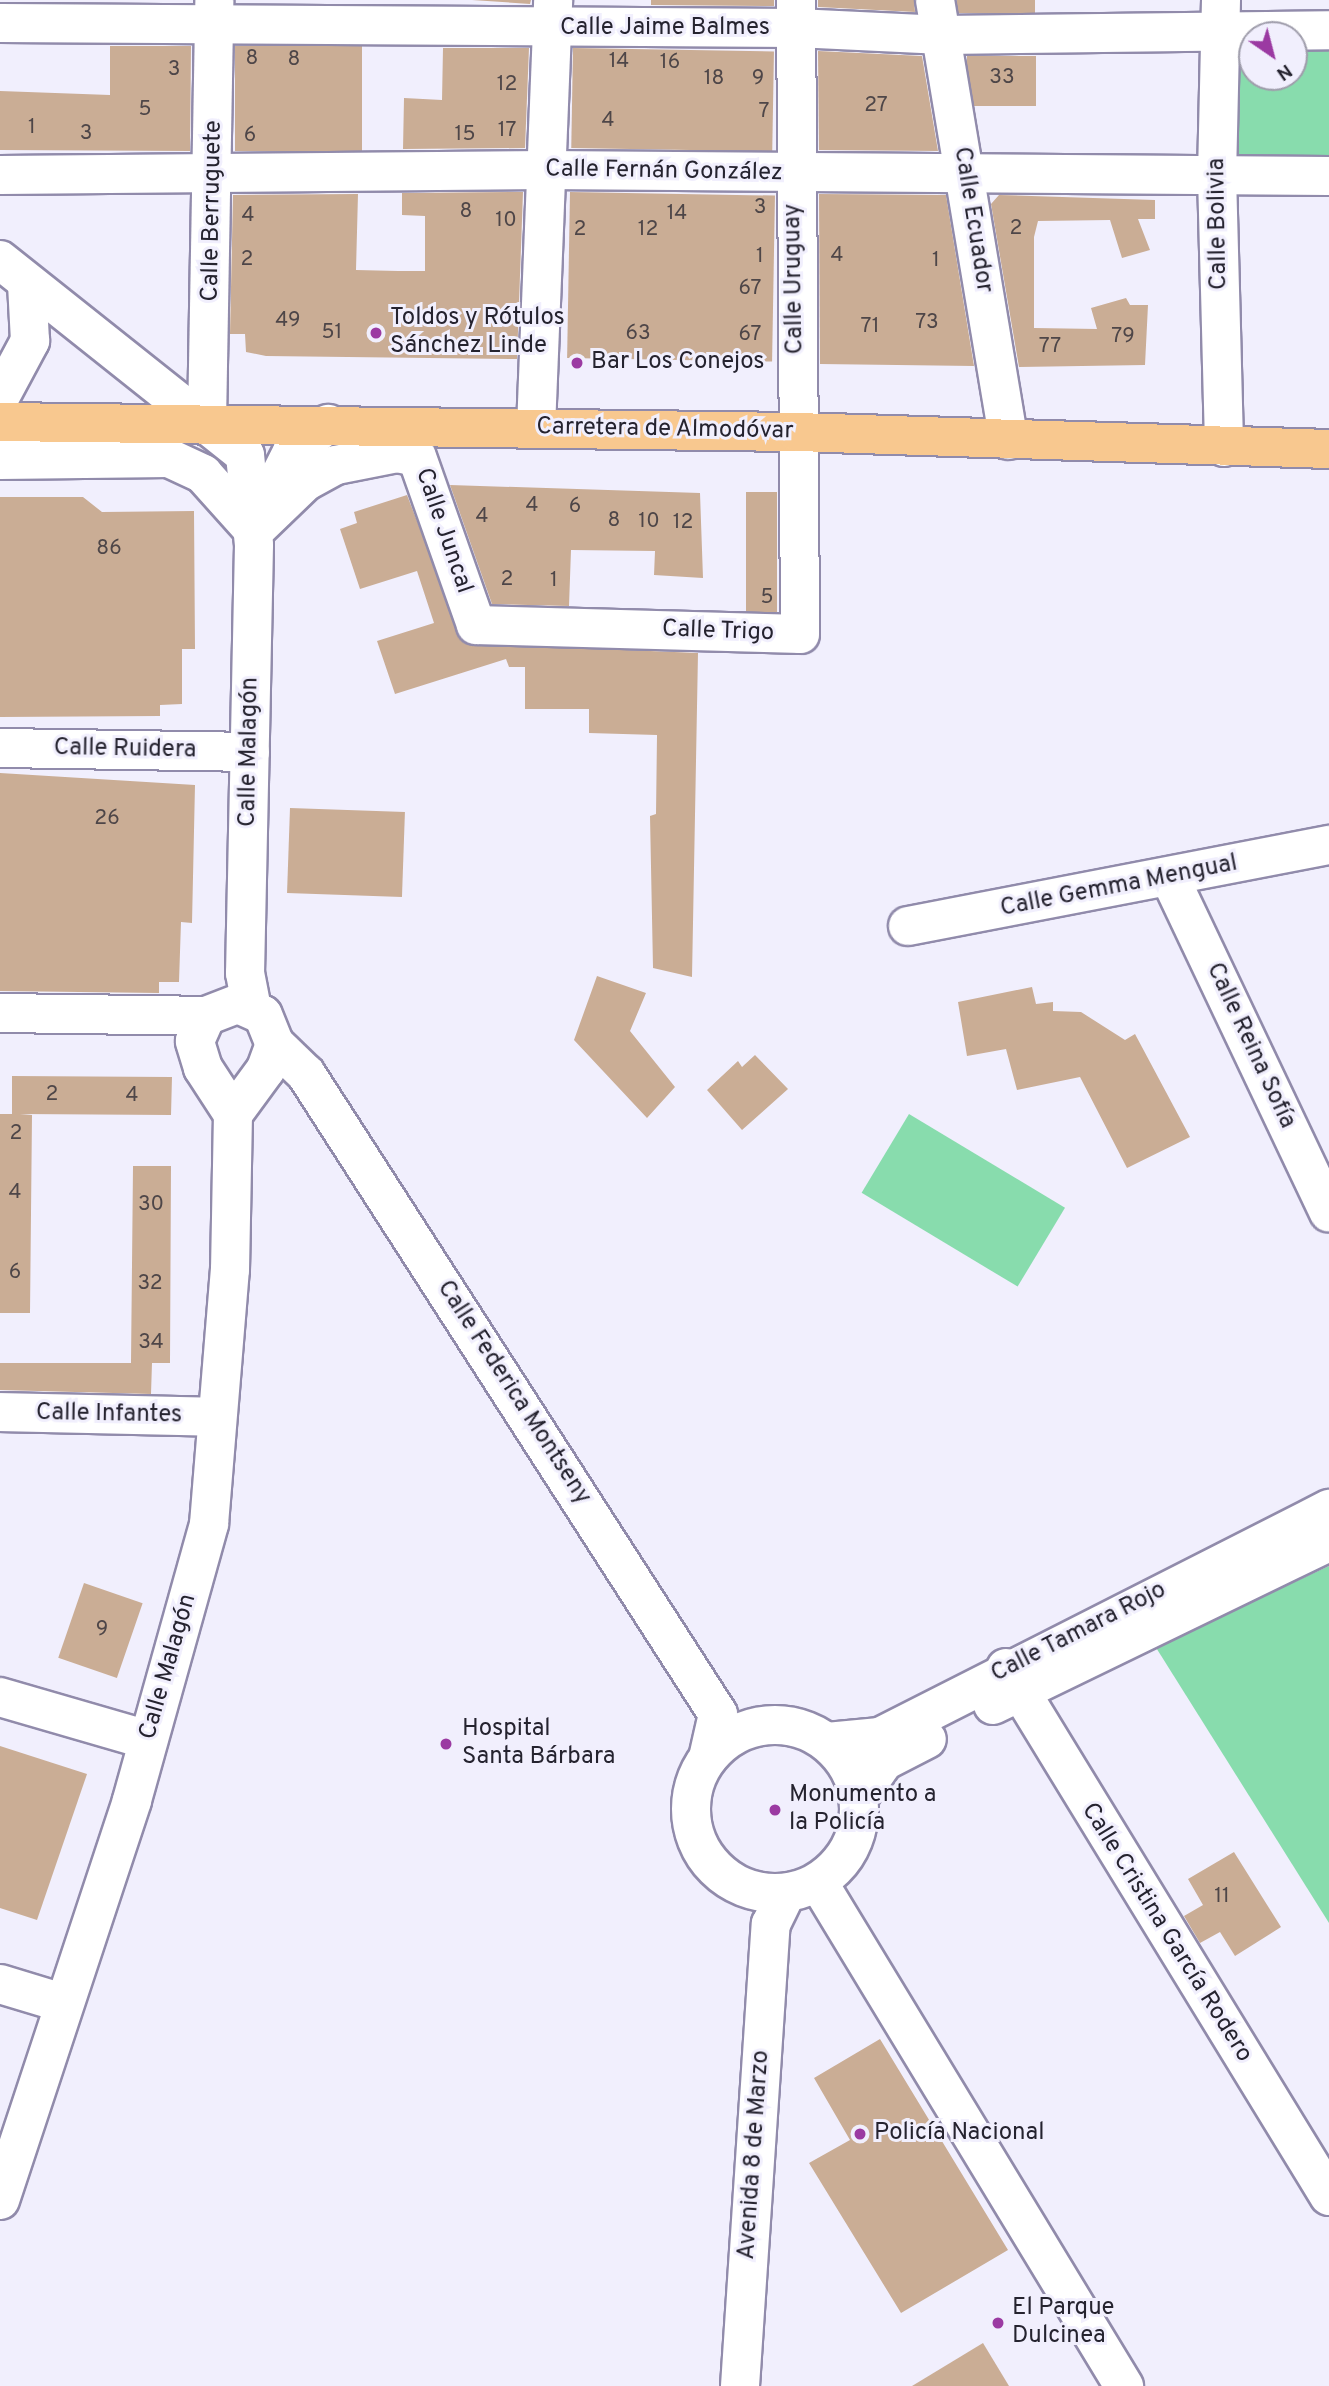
<!DOCTYPE html>
<meta charset="utf-8">
<style>
body{margin:0}
#map{position:relative;width:1329px;height:2386px;overflow:hidden;background:#f1effd;font-family:Overpass,sans-serif}
div>[style]{position:absolute}
.green>*{inset:0;background:#88dcad;transform-origin:0 0}
.building>*{inset:0;background:#caad95;transform-origin:0 0}
.roads{filter:drop-shadow(2px 0 #918bab) drop-shadow(-2px 0 #918bab) drop-shadow(0 2px #918bab) drop-shadow(0 -2px #918bab)}
.minor>*{height:38px;margin:-19px;padding:0 19px;transform-origin:19px;border-radius:19px;background:#fff}
.minor>.ring{margin:-19px;padding:0;box-sizing:content-box;background:none;border:38px solid #fff;border-radius:50%}
.major>*{height:38px;margin:-19px;padding:0 19px;transform-origin:19px;border-radius:19px;background:#f8c88f}
.dots>*{width:19px;height:19px;translate:-50% -50%;box-sizing:border-box;border:4px solid #f1effd;border-radius:50%}
span{translate:-50% -50%;white-space:nowrap;text-align:center;line-height:1.15;-webkit-text-stroke:6px #f1effd;paint-order:stroke}
.number-label{font-size:21px;color:#4e4648}
.number-label span{-webkit-text-stroke-width:0}
.street-label{font-size:24px;color:#25232f}
.poi-label{font-size:24px;color:#25232f}
.left{translate:0 -50%;text-align:left}
.north{position:absolute;left:1238px;top:21px;width:70px;height:70px;box-sizing:border-box;background:#f1effd;border:2px solid #9f9dab;border-radius:50%;rotate:145deg;font-size:19px;font-weight:700;line-height:28px;text-align:center;color:#25232f}
.north::after{content:'';display:block;margin:auto;width:24px;height:32px;background:#9b3aa2;clip-path:polygon(50% 0,100% 100%,50% 72%,0 100%)}
</style>
<div id="map">
<div class="green">
<div style="clip-path:polygon(evenodd,1329px 30px,1329px 176px,1217px 175px,1221px 32px,1329px 30px,1252px 35px,1294px 35px,1294px 77px,1252px 77px,1252px 35px)"></div>
<div style="left:909px;top:1114px;width:182px;height:92px;rotate:31deg"></div>
<div style="clip-path:polygon(1329px 1566px,1329px 1923px,1155px 1646px)"></div>
</div>
<div class="building">
<div style="clip-path:polygon(472px 0,531px 0,530px 4px)"></div>
<div style="clip-path:polygon(651px 0,774px 0,774px 6px,651px 5px)"></div>
<div style="clip-path:polygon(818px 0,914px 0,915px 12px,818px 7px)"></div>
<div style="left:957px;top:0;width:78px;height:13px"></div>
<div style="clip-path:polygon(110px 46px,191px 46px,190px 151px,0 150px,0 91px,110px 95px)"></div>
<div style="left:235px;top:46px;width:127px;height:105px"></div>
<div style="clip-path:polygon(443px 48px,529px 48px,525px 148px,403px 149px,404px 98px,442px 100px)"></div>
<div style="left:573px;top:48px;width:201px;height:100px;rotate:1deg"></div>
<div style="clip-path:polygon(818px 51px,922px 56px,938px 151px,819px 150px)"></div>
<div style="left:1036px;top:56px;width:50px;height:69px;rotate:90deg"></div>
<div style="clip-path:polygon(523px 192px,517px 359px,266px 356px,246px 352px,245px 334px,230px 334px,233px 195px,358px 194px,356px 270px,398px 271px,425px 271px,425px 216px,402px 215px,402px 193px)"></div>
<div style="left:570px;top:192px;width:205px;height:166px;rotate:1deg"></div>
<div style="clip-path:polygon(819px 194px,946px 195px,974px 366px,820px 364px)"></div>
<div style="clip-path:polygon(999px 195px,1155px 200px,1155px 219px,1138px 219px,1150px 250px,1122px 258px,1110px 220px,1038px 221px,1034px 237px,1034px 328px,1097px 329px,1091px 308px,1126px 298px,1130px 305px,1148px 305px,1145px 365px,1019px 367px,991px 204px)"></div>
<div style="clip-path:polygon(450px 485px,700px 493px,703px 578px,654px 575px,655px 551px,571px 550px,569px 606px,492px 604px)"></div>
<div style="left:777px;top:492px;width:120px;height:31px;rotate:90deg"></div>
<div style="clip-path:polygon(407px 495px,464px 643px,698px 653px,692px 977px,653px 968px,650px 816px,656px 814px,657px 735px,589px 733px,589px 709px,525px 709px,525px 667px,509px 667px,506px 659px,395px 694px,377px 641px,434px 623px,417px 571px,360px 589px,340px 529px,357px 523px,354px 512px)"></div>
<div style="clip-path:polygon(0 497px,83px 497px,102px 512px,194px 511px,195px 649px,182px 649px,182px 704px,160px 705px,160px 716px,0 717px)"></div>
<div style="clip-path:polygon(0 773px,195px 785px,192px 923px,181px 922px,179px 982px,159px 982px,159px 993px,0 991px)"></div>
<div style="left:290px;top:808px;width:115px;height:85px;rotate:2deg"></div>
<div style="clip-path:polygon(597px 976px,646px 993px,630px 1031px,675px 1087px,647px 1118px,574px 1040px)"></div>
<div style="clip-path:polygon(1032px 987px,1036px 1004px,1053px 1002px,1053px 1011px,1081px 1012px,1125px 1040px,1135px 1034px,1190px 1137px,1127px 1168px,1080px 1077px,1017px 1090px,1006px 1049px,967px 1056px,958px 1002px)"></div>
<div style="clip-path:polygon(755px 1055px,788px 1089px,742px 1130px,707px 1090px,738px 1061px,742px 1067px)"></div>
<div style="clip-path:polygon(12px 1076px,172px 1077px,171px 1115px,20px 1114px,32px 1115px,30px 1313px,0 1313px,0 1114px,12px 1114px)"></div>
<div style="clip-path:polygon(133px 1166px,171px 1166px,170px 1363px,152px 1363px,151px 1394px,0 1390px,0 1363px,131px 1363px)"></div>
<div style="left:84px;top:1583px;width:62px;height:79px;rotate:19deg"></div>
<div style="clip-path:polygon(0 1746px,87px 1774px,37px 1920px,0 1908px)"></div>
<div style="clip-path:polygon(1234px 1852px,1281px 1927px,1235px 1956px,1220px 1932px,1200px 1943px,1184px 1916px,1203px 1905px,1188px 1879px)"></div>
<div style="clip-path:polygon(880px 2039px,1008px 2250px,901px 2313px,809px 2163px,850px 2140px,814px 2078px)"></div>
<div style="clip-path:polygon(983px 2343px,1009px 2386px,912px 2386px)"></div>
</div>
<div class="roads">
<div class="minor">
<div style="left:935px;top:0;width:446px;rotate:80.5deg"></div>
<div style="left:1221px;top:0;width:175px;rotate:91.3deg"></div>
<div style="left:1217px;top:175px;width:272px;rotate:88.5deg"></div>
<div style="left:0;top:23px;width:796px;rotate:0.36deg"></div>
<div style="left:796px;top:28px;width:147px;rotate:2.7deg"></div>
<div style="left:943px;top:35px;width:386px;rotate:-0.7deg"></div>
<div style="left:0;top:175px;width:545px;rotate:-0.53deg"></div>
<div style="left:545px;top:170px;width:784px;rotate:0.44deg"></div>
<div style="left:0;top:260px;width:313px;rotate:38.5deg"></div>
<div style="left:245px;top:455px;width:90px;rotate:84.3deg"></div>
<div style="left:254px;top:545px;width:428px;rotate:91.2deg"></div>
<div style="left:245px;top:973px;width:36px;rotate:79deg"></div>
<div style="left:0;top:397px;width:64px;rotate:-61.8deg"></div>
<div style="left:30px;top:341px;width:58px;rotate:-93deg"></div>
<div style="left:207px;top:423px;width:422px;rotate:-89deg"></div>
<div style="left:536px;top:428px;width:428px;rotate:-87.7deg"></div>
<div style="left:0;top:460px;width:169px;rotate:-0.7deg"></div>
<div style="left:169px;top:458px;width:38px;rotate:25deg"></div>
<div style="left:203px;top:474px;width:76px;rotate:48.2deg"></div>
<div style="left:261px;top:513px;width:68px;rotate:-63.1deg"></div>
<div style="left:292px;top:452px;width:46px;rotate:-37.9deg"></div>
<div style="left:254px;top:531px;width:71px;rotate:-43.9deg"></div>
<div style="left:305px;top:482px;width:35px;rotate:-29deg"></div>
<div style="left:336px;top:465px;width:62px;rotate:-11.1deg"></div>
<div style="left:397px;top:453px;width:20px;rotate:11deg"></div>
<div style="left:417px;top:457px;width:178px;rotate:70.6deg"></div>
<div style="left:476px;top:625px;width:324px;rotate:1.6deg"></div>
<div style="left:800px;top:634px;width:634px;rotate:-90.36deg"></div>
<div style="left:0;top:748px;width:250px;rotate:0.9deg"></div>
<div style="left:1171px;top:880px;width:368px;rotate:64.6deg"></div>
<div style="left:908px;top:926px;width:429px;rotate:-10.9deg"></div>
<div style="left:0;top:1013px;width:206px;rotate:0.8deg"></div>
<div style="left:275px;top:1044px;width:43px;rotate:44.1deg"></div>
<div style="left:306px;top:1074px;width:761px;rotate:57.23deg"></div>
<div style="left:718px;top:1714px;width:45px;rotate:102.8deg"></div>
<div style="left:0;top:1412px;width:217px;rotate:1.3deg"></div>
<div style="left:1006px;top:1668px;width:619px;rotate:58.54deg"></div>
<div style="left:0;top:1697px;width:154px;rotate:16.2deg"></div>
<div style="left:993px;top:1705px;width:373px;rotate:-25.9deg"></div>
<div class="ring" style="left:691px;top:1725px;width:130px;height:130px"></div>
<div style="left:827px;top:1742px;width:53px;rotate:-5.4deg"></div>
<div style="left:880px;top:1737px;width:504px;rotate:-26.92deg"></div>
<div style="left:859px;top:1797px;width:44px;rotate:-55.2deg"></div>
<div style="left:884px;top:1761px;width:48px;rotate:-27.1deg"></div>
<div style="left:818px;top:1882px;width:590px;rotate:58.74deg"></div>
<div style="left:0;top:1984px;width:66px;rotate:16.8deg"></div>
<div style="left:0;top:2200px;width:421px;rotate:-71.7deg"></div>
<div style="left:132px;top:1800px;width:287px;rotate:-74.4deg"></div>
<div style="left:209px;top:1524px;width:255px;rotate:-85.3deg"></div>
<div style="left:230px;top:1270px;width:156px;rotate:-88.9deg"></div>
<div style="left:233px;top:1114px;width:55px;rotate:-123.1deg"></div>
<div style="left:203px;top:1068px;width:28px;rotate:-107deg"></div>
<div style="left:195px;top:1041px;width:27px;rotate:-66deg"></div>
<div style="left:206px;top:1016px;width:34px;rotate:-21deg"></div>
<div style="left:238px;top:1004px;width:27px;rotate:24deg"></div>
<div style="left:263px;top:1015px;width:31px;rotate:68deg"></div>
<div style="left:275px;top:1044px;width:27px;rotate:110deg"></div>
<div style="left:266px;top:1069px;width:56px;rotate:126.3deg"></div>
<div style="left:740px;top:2386px;width:463px;rotate:-86.2deg"></div>
<div style="left:771px;top:1924px;width:34px;rotate:-64deg"></div>
</div>
<div class="major">
<div style="left:0;top:422px;width:797px;rotate:0.72deg"></div>
<div style="left:797px;top:432px;width:532px;rotate:1.83deg"></div>
</div>
</div>
<div class="dots">
<div style="left:376px;top:333px;background:#9b3aa2"></div>
<div style="left:577px;top:363px;background:#9b3aa2"></div>
<div style="left:446px;top:1744px;background:#9b3aa2"></div>
<div style="left:775px;top:1810px;background:#9b3aa2"></div>
<div style="left:860px;top:2134px;background:#9b3aa2"></div>
<div style="left:998px;top:2323px;background:#9b3aa2"></div>
</div>
<div class="number-label">
<span style="left:252px;top:59px">8</span>
<span style="left:294px;top:60px">8</span>
<span style="left:619px;top:62px">14</span>
<span style="left:670px;top:63px">16</span>
<span style="left:174px;top:70px">3</span>
<span style="left:1002px;top:78px">33</span>
<span style="left:714px;top:79px">18</span>
<span style="left:758px;top:79px">9</span>
<span style="left:507px;top:85px">12</span>
<span style="left:876px;top:106px">27</span>
<span style="left:145px;top:110px">5</span>
<span style="left:764px;top:112px">7</span>
<span style="left:608px;top:121px">4</span>
<span style="left:32px;top:128px">1</span>
<span style="left:507px;top:131px">17</span>
<span style="left:86px;top:134px">3</span>
<span style="left:465px;top:135px">15</span>
<span style="left:250px;top:136px">6</span>
<span style="left:760px;top:208px">3</span>
<span style="left:466px;top:212px">8</span>
<span style="left:677px;top:214px">14</span>
<span style="left:248px;top:216px">4</span>
<span style="left:506px;top:221px">10</span>
<span style="left:1016px;top:229px">2</span>
<span style="left:580px;top:230px">2</span>
<span style="left:648px;top:230px">12</span>
<span style="left:837px;top:256px">4</span>
<span style="left:760px;top:257px">1</span>
<span style="left:247px;top:260px">2</span>
<span style="left:936px;top:261px">1</span>
<span style="left:750px;top:289px">67</span>
<span style="left:288px;top:321px">49</span>
<span style="left:927px;top:323px">73</span>
<span style="left:870px;top:327px">71</span>
<span style="left:332px;top:333px">51</span>
<span style="left:638px;top:334px">63</span>
<span style="left:750px;top:335px">67</span>
<span style="left:1123px;top:337px">79</span>
<span style="left:1050px;top:347px">77</span>
<span style="left:532px;top:506px">4</span>
<span style="left:575px;top:507px">6</span>
<span style="left:482px;top:517px">4</span>
<span style="left:614px;top:521px">8</span>
<span style="left:649px;top:522px">10</span>
<span style="left:683px;top:523px">12</span>
<span style="left:109px;top:549px">86</span>
<span style="left:507px;top:580px">2</span>
<span style="left:554px;top:581px">1</span>
<span style="left:767px;top:598px">5</span>
<span style="left:107px;top:819px">26</span>
<span style="left:52px;top:1095px">2</span>
<span style="left:132px;top:1096px">4</span>
<span style="left:16px;top:1134px">2</span>
<span style="left:15px;top:1193px">4</span>
<span style="left:151px;top:1205px">30</span>
<span style="left:15px;top:1273px">6</span>
<span style="left:150px;top:1284px">32</span>
<span style="left:151px;top:1343px">34</span>
<span style="left:102px;top:1630px">9</span>
<span style="left:1222px;top:1897px">11</span>
</div>
<div class="street-label">
<span style="left:665px;top:29px">Calle Jaime Balmes</span>
<span style="left:664px;top:172px;rotate:1deg">Calle Fernán González</span>
<span style="left:213px;top:211px;rotate:-89deg">Calle Berruguete</span>
<span style="left:972px;top:220px;rotate:81deg">Calle Ecuador</span>
<span style="left:1219px;top:224px;rotate:-91deg">Calle Bolivia</span>
<span style="left:795px;top:279px;rotate:-91deg">Calle Uruguay</span>
<span style="left:665px;top:430px;rotate:1deg">Carretera de Almodóvar</span>
<span style="left:443px;top:531px;rotate:71deg">Calle Juncal</span>
<span style="left:718px;top:632px;rotate:2deg">Calle Trigo</span>
<span style="left:125px;top:750px;rotate:1deg">Calle Ruidera</span>
<span style="left:250px;top:752px;rotate:-89deg">Calle Malagón</span>
<span style="left:1119px;top:887px;rotate:-11deg">Calle Gemma Mengual</span>
<span style="left:1250px;top:1046px;rotate:65deg">Calle Reina Sofía</span>
<span style="left:513px;top:1393px;rotate:57deg">Calle Federica Montseny</span>
<span style="left:109px;top:1415px;rotate:1deg">Calle Infantes</span>
<span style="left:1079px;top:1633px;rotate:-27deg">Calle Tamara Rojo</span>
<span style="left:169px;top:1667px;rotate:-74deg">Calle Malagón</span>
<span style="left:1166px;top:1933px;rotate:58deg">Calle Cristina García Rodero</span>
<span style="left:755px;top:2155px;rotate:-86deg">Avenida 8 de Marzo</span>
</div>
<div class="poi-label">
<span class="left" style="left:390px;top:333px">Toldos y Rótulos<br>Sánchez Linde</span>
<span class="left" style="left:591px;top:363px">Bar Los Conejos</span>
<span class="left" style="left:462px;top:1744px">Hospital<br>Santa Bárbara</span>
<span class="left" style="left:789px;top:1810px">Monumento a<br>la Policía</span>
<span class="left" style="left:874px;top:2134px">Policía Nacional</span>
<span class="left" style="left:1012px;top:2323px">El Parque<br>Dulcinea</span>
</div>
<div class="north">N</div>
</div>
